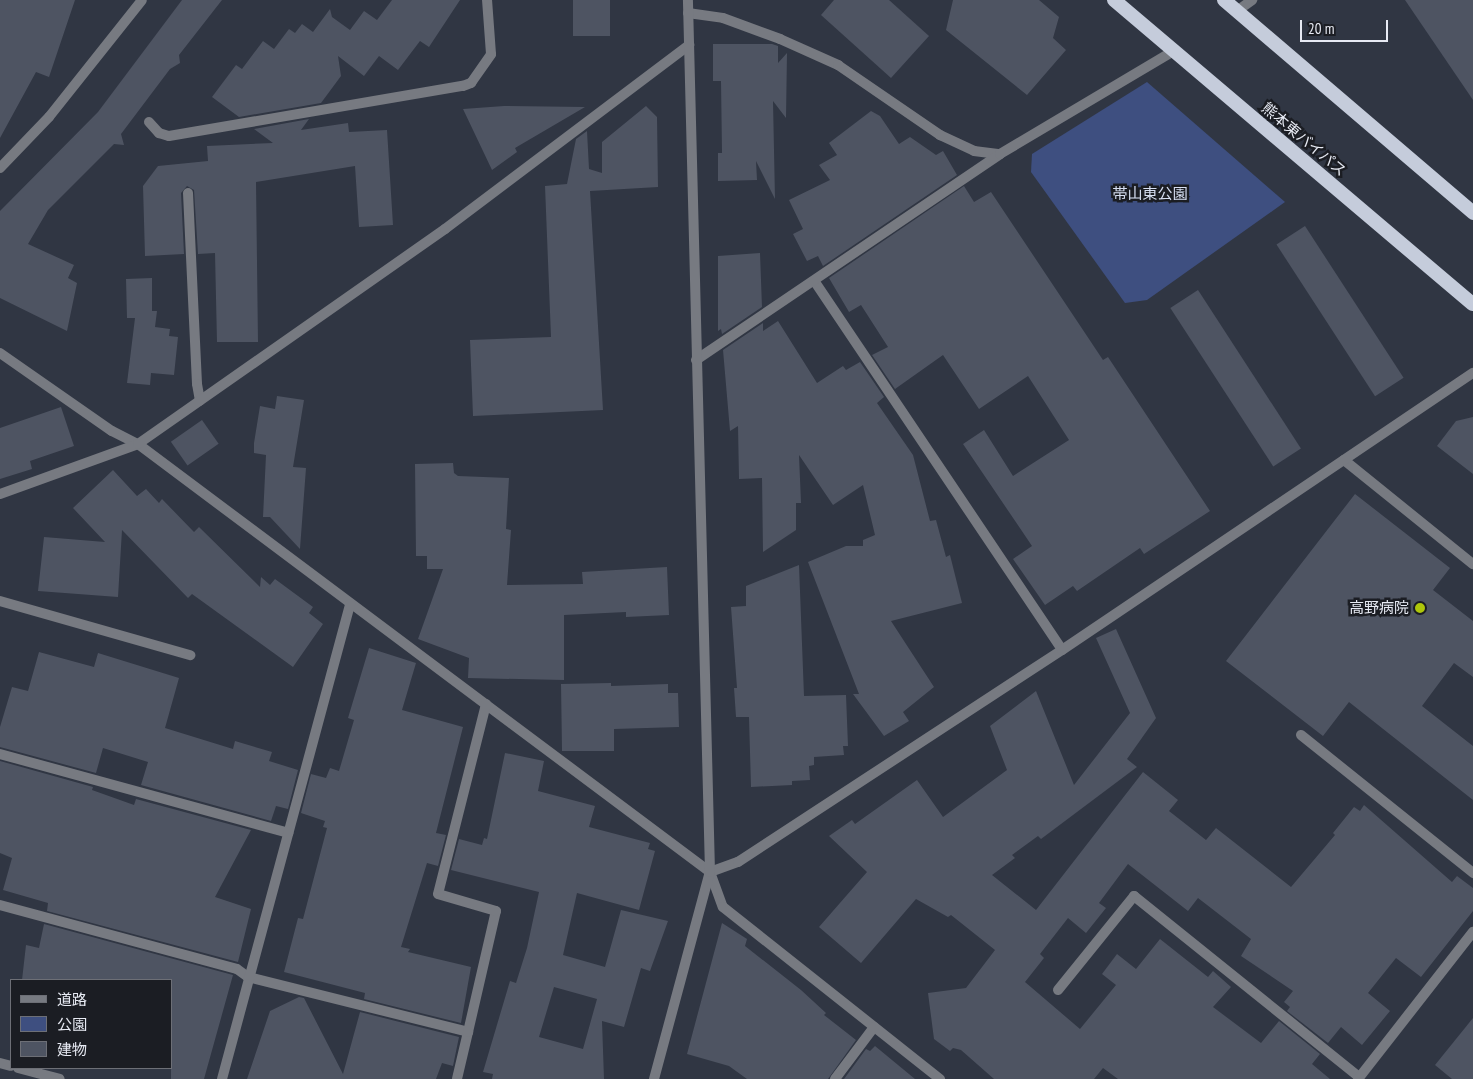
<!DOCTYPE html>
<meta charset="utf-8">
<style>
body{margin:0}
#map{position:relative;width:1473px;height:1079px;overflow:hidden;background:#303643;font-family:"PT Sans Narrow","Noto Sans JP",sans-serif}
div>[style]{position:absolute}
.green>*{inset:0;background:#3e4f80}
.building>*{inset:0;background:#4e5462;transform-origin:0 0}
.service>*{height:10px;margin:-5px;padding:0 5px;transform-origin:5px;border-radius:5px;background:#777a81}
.minor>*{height:10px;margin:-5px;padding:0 5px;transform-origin:5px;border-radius:5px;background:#777a81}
.tertiary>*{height:10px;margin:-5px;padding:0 5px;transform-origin:5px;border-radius:5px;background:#777a81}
.trunk>*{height:14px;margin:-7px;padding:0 7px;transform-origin:7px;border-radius:7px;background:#c5ccdb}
.dots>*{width:14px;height:14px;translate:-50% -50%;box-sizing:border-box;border:2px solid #1b1d23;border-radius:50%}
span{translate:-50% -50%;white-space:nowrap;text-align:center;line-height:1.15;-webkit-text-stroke:5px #1b1d23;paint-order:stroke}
.street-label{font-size:15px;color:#e7eaf3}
.park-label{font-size:15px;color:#d7dff2}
.poi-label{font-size:15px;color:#e7eaf3}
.right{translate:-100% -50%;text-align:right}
.legend{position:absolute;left:10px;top:979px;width:162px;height:90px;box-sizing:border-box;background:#1b1d23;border:1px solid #6d6f76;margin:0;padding:6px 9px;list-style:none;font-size:15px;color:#e7eaf3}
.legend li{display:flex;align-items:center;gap:10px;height:25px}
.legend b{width:25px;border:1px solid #6d6f76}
.scale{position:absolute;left:1300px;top:20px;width:88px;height:22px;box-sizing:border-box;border:2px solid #e7eaf3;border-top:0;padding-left:6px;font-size:15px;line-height:18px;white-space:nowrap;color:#e7eaf3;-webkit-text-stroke:4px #1b1d23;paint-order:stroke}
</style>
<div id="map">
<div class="green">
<div style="clip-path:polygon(1147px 82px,1285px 202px,1147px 300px,1125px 303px,1031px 172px,1032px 154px)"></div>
</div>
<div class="building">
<div style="clip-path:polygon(0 0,75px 0,49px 77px,36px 72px,0 138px)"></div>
<div style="clip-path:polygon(182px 0,222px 0,179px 55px,180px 63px,170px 69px,121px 134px,124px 145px,114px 144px,48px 210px,28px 244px,74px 265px,68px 278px,77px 283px,67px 331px,0 298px,0 211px,98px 112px)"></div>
<div style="clip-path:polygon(392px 0,460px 0,429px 47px,420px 41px,398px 70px,379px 56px,364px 76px,338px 56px,341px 76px,321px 103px,239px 117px,212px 97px,236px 65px,242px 69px,263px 41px,274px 49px,289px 29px,295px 33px,302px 24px,313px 32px,330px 9px,332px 17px,350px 30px,364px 11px,377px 20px)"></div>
<div style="left:573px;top:0;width:37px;height:36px"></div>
<div style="clip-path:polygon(834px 0,889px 0,929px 36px,891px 78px,821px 15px)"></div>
<div style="clip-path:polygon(953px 0,1039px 0,1059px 17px,1053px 38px,1066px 50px,1027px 95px,946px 30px)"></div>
<div style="clip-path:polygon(1405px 0,1473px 0,1473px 100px)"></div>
<div style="clip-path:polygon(713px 44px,772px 44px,778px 46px,778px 63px,787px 53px,786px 118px,773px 101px,775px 199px,756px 161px,757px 180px,718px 181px,718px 153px,722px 153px,721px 81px,713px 81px)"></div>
<div style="clip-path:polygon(504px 106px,585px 107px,515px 148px,517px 152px,492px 170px,463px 109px)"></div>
<div style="clip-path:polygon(646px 106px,657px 117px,658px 187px,590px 191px,603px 410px,473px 416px,470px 340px,551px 337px,545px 186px,567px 184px,576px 139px,587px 131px,589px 169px,602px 173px,602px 142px)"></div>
<div style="clip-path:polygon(871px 111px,880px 116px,899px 144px,910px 137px,936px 155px,943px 151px,957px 175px,823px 266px,818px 256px,807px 261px,793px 234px,803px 229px,789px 200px,830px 180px,819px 165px,837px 155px,829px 143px)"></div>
<div style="clip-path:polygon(309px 119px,301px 130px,348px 123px,349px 132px,387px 130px,393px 225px,359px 227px,355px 166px,256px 182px,258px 342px,217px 342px,215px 253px,198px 254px,194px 190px,187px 186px,181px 193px,184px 254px,145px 256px,143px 186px,158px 166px,208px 161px,207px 146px,273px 143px,254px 129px)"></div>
<div style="clip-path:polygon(964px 186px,974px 202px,991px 192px,1103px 360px,1108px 357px,1210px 511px,1144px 554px,1140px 548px,1077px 591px,1073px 586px,1045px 605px,1013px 559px,1032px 546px,963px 444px,984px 430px,1013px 476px,1069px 440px,1028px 376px,979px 409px,943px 355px,895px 389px,872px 355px,888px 347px,861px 305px,849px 312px,829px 278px)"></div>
<div style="left:1305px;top:226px;width:181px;height:34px;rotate:57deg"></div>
<div style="clip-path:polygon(760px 253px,762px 307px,722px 334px,721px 329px,718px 331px,718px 256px)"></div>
<div style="clip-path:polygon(152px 278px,152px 311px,157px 311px,155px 327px,170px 329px,169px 336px,178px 337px,174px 375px,151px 373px,150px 385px,127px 383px,135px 318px,127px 318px,126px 279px)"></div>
<div style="left:1198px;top:290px;width:189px;height:33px;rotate:57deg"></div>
<div style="clip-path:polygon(778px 321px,817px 383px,843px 366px,846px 370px,860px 362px,884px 397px,877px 403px,913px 455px,930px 521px,936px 520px,946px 557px,950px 555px,962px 603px,891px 621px,934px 687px,903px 712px,909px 721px,884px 736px,853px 694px,859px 694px,808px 562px,846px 546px,863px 546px,863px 540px,875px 535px,863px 485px,833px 505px,799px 455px,801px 503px,796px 503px,796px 530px,763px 552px,762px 478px,739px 479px,738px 426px,730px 431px,723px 350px,763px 323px,763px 331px)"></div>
<div style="clip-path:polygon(277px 396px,304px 400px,293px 467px,306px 468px,300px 549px,270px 517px,263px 517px,266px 455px,254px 453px,254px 443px,260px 406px,275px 409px)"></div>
<div style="clip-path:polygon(61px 407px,74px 446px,30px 461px,32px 469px,0 479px,0 428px)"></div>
<div style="clip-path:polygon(1473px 417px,1473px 474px,1437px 446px,1456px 421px)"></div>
<div style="left:202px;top:420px;width:29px;height:38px;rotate:55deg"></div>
<div style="clip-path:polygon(453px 463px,454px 473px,458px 476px,509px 478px,506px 529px,511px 530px,507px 585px,583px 584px,582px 572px,667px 567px,669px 615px,626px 617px,626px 612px,564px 615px,564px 680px,468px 678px,469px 658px,418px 639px,443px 569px,427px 569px,427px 556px,416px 556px,415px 464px)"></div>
<div style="clip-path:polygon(113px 470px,137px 496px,146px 489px,159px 503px,162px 499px,194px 532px,199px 527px,260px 587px,261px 577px,270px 585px,275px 579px,313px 607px,309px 613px,323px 624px,293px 667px,192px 594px,188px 598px,122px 530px,118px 597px,38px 591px,44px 537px,105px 542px,73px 508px)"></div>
<div style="clip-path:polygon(1355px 494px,1450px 568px,1433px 590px,1473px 621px,1473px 677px,1454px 663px,1422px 706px,1473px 746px,1473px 800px,1349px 702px,1323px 736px,1226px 661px)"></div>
<div style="clip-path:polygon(799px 565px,804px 696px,846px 695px,848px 746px,843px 746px,844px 755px,814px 757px,814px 765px,809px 766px,810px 780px,792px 781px,792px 785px,751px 787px,749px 717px,736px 717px,734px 688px,737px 688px,731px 607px,746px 606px,746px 586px)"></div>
<div style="clip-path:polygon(1116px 629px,1156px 718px,1127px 759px,1137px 767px,1041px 839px,1038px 836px,1012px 855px,1015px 858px,992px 875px,1036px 910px,1143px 772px,1178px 800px,1169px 811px,1206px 840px,1216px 828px,1291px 887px,1335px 835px,1333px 833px,1354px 807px,1360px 811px,1364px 805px,1452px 882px,1457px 876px,1473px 888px,1473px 911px,1421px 977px,1396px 958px,1368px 993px,1390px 1011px,1362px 1045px,1341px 1027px,1328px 1043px,1287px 1011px,1290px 1007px,1284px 1002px,1293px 991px,1241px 956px,1251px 939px,1198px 898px,1188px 911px,1128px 864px,1099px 903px,1106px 908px,1086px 933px,1068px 918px,1040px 954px,1044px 958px,1025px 982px,1080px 1029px,1116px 985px,1102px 974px,1117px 954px,1136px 969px,1160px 939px,1208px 977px,1213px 971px,1231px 987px,1213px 1007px,1261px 1043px,1279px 1021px,1320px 1054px,1312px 1064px,1330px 1079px,1118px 1079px,1103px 1068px,1094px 1079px,994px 1079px,961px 1050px,953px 1048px,950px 1051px,934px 1039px,928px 993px,966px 988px,995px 950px,951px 915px,948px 917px,916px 899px,861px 963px,819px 927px,867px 872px,829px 836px,852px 820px,855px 824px,917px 780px,943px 817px,1007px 770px,990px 726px,1036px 691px,1074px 785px,1130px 713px,1096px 638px)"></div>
<div style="clip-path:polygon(369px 648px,416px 663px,402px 710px,463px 727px,436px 833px,446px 835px,438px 866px,427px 863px,401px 947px,410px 949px,408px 952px,471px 967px,461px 1023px,364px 999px,365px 993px,284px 972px,298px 918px,303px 919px,327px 828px,323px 827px,325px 821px,301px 813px,311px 774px,326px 778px,330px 768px,339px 771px,354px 720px,348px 718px)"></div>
<div style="clip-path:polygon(39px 652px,94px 667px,98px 653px,179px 678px,165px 728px,233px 749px,235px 741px,272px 752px,269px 761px,298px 770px,288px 809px,276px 806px,271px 821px,141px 785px,148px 762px,103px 748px,96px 773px,0 747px,0 727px,12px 687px,28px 691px)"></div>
<div style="clip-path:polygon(611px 683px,611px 686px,668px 684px,668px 693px,678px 693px,679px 727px,614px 729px,614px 751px,562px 751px,561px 684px)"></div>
<div style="clip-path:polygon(evenodd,505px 753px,544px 761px,538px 791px,595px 806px,589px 827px,650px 843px,648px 849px,655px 851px,639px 910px,577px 893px,563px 955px,605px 967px,621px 910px,668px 921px,650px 971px,641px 968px,624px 1027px,602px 1021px,604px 1079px,492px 1079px,493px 1074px,483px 1072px,510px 981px,516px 983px,527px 948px,539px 892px,451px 870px,459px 839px,482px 845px,484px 838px,487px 839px,505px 753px,554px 987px,597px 999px,583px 1049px,539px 1037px,554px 987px)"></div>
<div style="clip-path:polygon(0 761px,93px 787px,92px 790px,134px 805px,136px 799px,251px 830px,215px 897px,251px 909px,238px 962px,47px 911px,48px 903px,3px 890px,12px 858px,0 853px)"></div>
<div style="clip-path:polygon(722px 923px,747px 939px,745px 946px,801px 990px,826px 1013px,824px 1015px,856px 1040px,828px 1079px,747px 1079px,729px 1066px,687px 1054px)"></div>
<div style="clip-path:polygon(44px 924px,233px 975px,204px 1079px,171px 1079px,171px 980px,22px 980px,26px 945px,39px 948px)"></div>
<div style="clip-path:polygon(299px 997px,304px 998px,343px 1074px,360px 1012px,459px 1037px,453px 1066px,442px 1063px,436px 1079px,247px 1079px,270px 1011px)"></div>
<div style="clip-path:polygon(1473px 1018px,1473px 1079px,1452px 1079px,1435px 1065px)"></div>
<div style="clip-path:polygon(875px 1046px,915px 1079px,844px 1079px,866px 1049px,870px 1051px)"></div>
</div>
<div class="service">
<div style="left:188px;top:193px;width:191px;rotate:87.3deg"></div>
<div style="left:197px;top:384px;width:17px;rotate:80deg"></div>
<div style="left:138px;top:444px;width:714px;rotate:36.81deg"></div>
<div style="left:1344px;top:460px;width:166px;rotate:38.9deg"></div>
<div style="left:0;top:601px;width:198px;rotate:15.9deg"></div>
<div style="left:1301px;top:735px;width:221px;rotate:38.7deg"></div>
<div style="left:1058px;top:990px;width:121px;rotate:-51deg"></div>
<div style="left:1134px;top:896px;width:289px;rotate:38.8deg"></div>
</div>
<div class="minor">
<div style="left:1237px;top:11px;width:19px;rotate:-36deg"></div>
<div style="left:688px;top:13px;width:35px;rotate:8deg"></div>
<div style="left:723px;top:18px;width:61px;rotate:20.2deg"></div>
<div style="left:780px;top:39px;width:64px;rotate:24.1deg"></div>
<div style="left:838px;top:65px;width:124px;rotate:34.5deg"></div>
<div style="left:940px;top:135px;width:38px;rotate:25deg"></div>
<div style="left:974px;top:151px;width:26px;rotate:7deg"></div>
<div style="left:149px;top:122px;width:15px;rotate:48deg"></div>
<div style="left:159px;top:133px;width:10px;rotate:17deg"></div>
<div style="left:169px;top:136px;width:298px;rotate:-9.7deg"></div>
<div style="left:463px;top:86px;width:9px;rotate:-21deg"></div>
<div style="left:471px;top:83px;width:35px;rotate:-55deg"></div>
<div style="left:491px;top:54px;width:54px;rotate:-94.2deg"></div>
<div style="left:0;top:168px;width:71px;rotate:-46.1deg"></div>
<div style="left:49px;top:117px;width:149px;rotate:-51.5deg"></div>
<div style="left:815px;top:282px;width:443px;rotate:56.1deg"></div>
<div style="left:0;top:353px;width:136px;rotate:34.9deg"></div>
<div style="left:112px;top:431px;width:29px;rotate:27deg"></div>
<div style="left:696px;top:360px;width:367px;rotate:-34.1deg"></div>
<div style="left:1000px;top:154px;width:204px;rotate:-30.7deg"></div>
<div style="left:0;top:494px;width:147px;rotate:-19.9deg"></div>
<div style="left:138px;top:444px;width:375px;rotate:-35deg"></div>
<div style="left:445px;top:229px;width:306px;rotate:-37deg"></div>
<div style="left:0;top:754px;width:299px;rotate:15.3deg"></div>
<div style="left:710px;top:872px;width:37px;rotate:70deg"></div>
<div style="left:723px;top:907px;width:277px;rotate:38.4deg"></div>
<div style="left:0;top:905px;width:245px;rotate:15.1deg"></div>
<div style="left:237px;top:969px;width:14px;rotate:36deg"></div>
<div style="left:248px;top:977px;width:227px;rotate:14deg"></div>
<div style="left:468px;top:1032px;width:48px;rotate:103.2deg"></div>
<div style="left:468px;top:1032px;width:124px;rotate:-77deg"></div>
<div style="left:496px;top:911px;width:60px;rotate:-163.7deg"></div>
<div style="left:438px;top:894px;width:196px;rotate:-75.8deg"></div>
<div style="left:0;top:1063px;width:11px;rotate:15deg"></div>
<div style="left:18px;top:1068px;width:43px;rotate:14.7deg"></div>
<div style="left:222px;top:1079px;width:492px;rotate:-74.9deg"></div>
<div style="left:835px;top:1079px;width:65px;rotate:-53.1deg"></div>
<div style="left:1358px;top:1079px;width:187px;rotate:-52deg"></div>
</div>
<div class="tertiary">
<div style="left:710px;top:872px;width:30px;rotate:-20deg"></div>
<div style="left:738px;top:862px;width:387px;rotate:-33.2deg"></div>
<div style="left:1062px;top:650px;width:496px;rotate:-34deg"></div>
<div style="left:654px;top:1079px;width:214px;rotate:-74.9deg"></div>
<div style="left:710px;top:872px;width:872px;rotate:-91.45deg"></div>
</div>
<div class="trunk">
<div style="left:1114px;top:0;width:470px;rotate:40.3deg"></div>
<div style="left:1224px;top:0;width:328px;rotate:40.5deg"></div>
</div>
<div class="dots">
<div style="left:1420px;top:608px;background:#aec60a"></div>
</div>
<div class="street-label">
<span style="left:1304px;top:139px;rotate:40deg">熊本東バイパス</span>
</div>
<div class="park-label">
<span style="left:1150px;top:194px">帯山東公園</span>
</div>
<div class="poi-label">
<span class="right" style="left:1409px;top:608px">高野病院</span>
</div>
<ul class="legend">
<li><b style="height:6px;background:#777a81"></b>道路</li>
<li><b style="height:14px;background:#3e4f80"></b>公園</li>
<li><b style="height:14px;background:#4e5462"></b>建物</li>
</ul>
<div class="scale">20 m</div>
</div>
